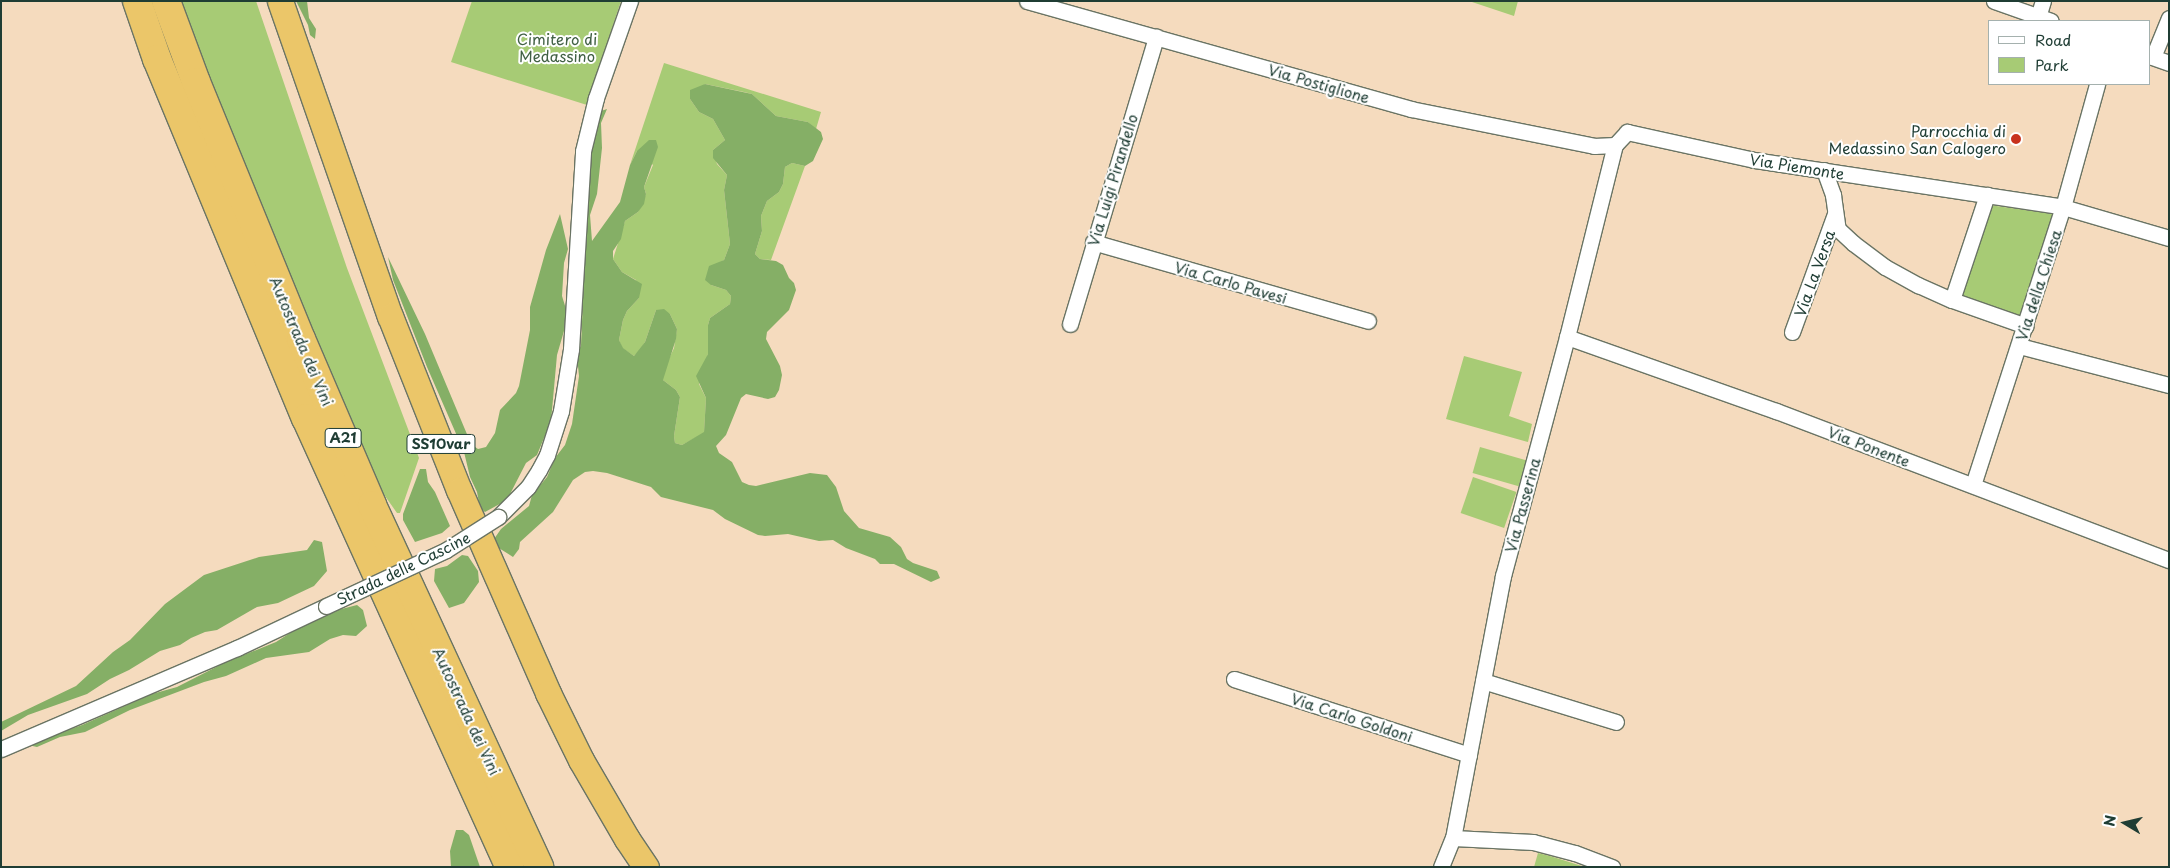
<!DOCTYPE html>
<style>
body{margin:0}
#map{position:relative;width:2170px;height:868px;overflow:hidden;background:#f5dbbe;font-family:"Playpen Sans",sans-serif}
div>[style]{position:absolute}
.green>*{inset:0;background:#a7cb75;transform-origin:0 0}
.forest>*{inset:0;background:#85af66}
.roads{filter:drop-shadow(1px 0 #6a7464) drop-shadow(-1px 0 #6a7464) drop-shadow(0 1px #6a7464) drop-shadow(0 -1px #6a7464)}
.minor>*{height:15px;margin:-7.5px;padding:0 7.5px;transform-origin:7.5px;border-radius:7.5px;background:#fff}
.trunk>*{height:25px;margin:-12.5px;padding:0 12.5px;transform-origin:12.5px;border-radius:12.5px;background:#ebc669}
.motorway>*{height:28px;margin:-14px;padding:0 14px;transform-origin:14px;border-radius:14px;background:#ebc669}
.bridges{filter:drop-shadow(1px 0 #6a7464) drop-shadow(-1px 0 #6a7464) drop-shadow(0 1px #6a7464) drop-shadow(0 -1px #6a7464)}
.minor-bridge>*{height:15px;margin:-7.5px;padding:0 7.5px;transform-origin:7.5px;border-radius:7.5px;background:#fff}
.dots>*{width:14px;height:14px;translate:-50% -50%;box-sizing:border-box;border:2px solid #fff;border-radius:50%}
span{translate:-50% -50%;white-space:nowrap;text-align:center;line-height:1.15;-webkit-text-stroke:4px #fff;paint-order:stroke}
.shield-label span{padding:1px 4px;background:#fff;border:1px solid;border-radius:4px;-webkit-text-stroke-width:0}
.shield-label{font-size:14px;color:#1f3d34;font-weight:700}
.park-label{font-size:15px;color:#416044}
.street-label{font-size:15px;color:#1f3d34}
.poi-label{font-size:15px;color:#1f3d34}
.right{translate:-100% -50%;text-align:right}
.frame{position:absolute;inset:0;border:2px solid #1f3d34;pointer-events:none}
.legend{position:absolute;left:1988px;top:20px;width:162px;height:65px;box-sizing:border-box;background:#fff;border:1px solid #a5b1ae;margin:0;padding:6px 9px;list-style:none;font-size:15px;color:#1f3d34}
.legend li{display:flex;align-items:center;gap:10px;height:25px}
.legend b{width:25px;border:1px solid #a5b1ae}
.north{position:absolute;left:2100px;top:798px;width:50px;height:50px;-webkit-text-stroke:4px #fff;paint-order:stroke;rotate:279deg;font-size:14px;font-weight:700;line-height:20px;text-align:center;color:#1f3d34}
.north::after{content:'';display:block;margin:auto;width:18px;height:22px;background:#1f3d34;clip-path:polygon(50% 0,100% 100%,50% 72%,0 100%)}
</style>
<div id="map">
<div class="green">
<div style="clip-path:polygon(181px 1px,256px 1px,347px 268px,419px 458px,400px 513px,397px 513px,378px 486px,226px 120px)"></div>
<div style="clip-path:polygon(472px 1px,621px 1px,587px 105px,451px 62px)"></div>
<div style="clip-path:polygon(1469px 1px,1518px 1px,1514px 16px)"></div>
<div style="clip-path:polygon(664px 63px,821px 112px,816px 129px,808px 122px,776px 116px,752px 94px,744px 92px,705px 84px,690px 99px,699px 112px,713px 119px,725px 140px,713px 150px,717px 164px,727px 175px,724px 190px,730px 244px,724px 260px,717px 264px,711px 285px,726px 290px,731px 296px,730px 304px,710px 318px,708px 325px,708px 354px,699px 384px,706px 398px,704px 433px,682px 445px,675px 443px,674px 436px,680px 397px,676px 390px,663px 380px,663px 372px,674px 348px,677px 329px,670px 314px,656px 310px,645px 342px,640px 350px,634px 356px,622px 348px,619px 340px,623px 320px,627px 311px,639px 298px,636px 280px,622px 272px,613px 259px,625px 221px,638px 212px,646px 194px,644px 187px,653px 165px,637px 151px,630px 165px)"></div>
<div style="clip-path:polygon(792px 163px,805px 166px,771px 260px,760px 259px,755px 254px,762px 231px,761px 216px,767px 201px,779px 192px,783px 184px,785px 167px)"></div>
<div style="clip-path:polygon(1989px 205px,2053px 214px,2020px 318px,1958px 296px)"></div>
<div style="clip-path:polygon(1464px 356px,1522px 372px,1509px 416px,1532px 424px,1528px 442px,1446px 419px)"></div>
<div style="left:1480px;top:447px;width:48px;height:27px;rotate:16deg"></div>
<div style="left:1473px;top:477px;width:46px;height:38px;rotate:19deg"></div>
<div style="clip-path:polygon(1538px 853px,1550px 856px,1585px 867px,1534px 867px)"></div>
</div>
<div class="forest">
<div style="clip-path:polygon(296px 1px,307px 1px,309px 18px,316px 29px,315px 39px,310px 35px,308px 25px)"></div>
<div style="clip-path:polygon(705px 84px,752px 94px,776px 116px,808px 122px,821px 132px,823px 139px,813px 161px,805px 166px,792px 163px,785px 167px,783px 184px,779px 192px,767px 201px,761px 216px,762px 231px,755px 254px,760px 259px,776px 261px,783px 265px,789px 278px,794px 283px,796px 290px,789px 310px,767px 332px,766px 339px,780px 366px,782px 375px,779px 390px,775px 397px,768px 399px,746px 394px,741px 398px,726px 435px,716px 446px,719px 453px,732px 462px,742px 482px,749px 485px,756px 486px,810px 473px,827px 475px,836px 487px,844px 511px,859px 528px,890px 537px,901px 547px,907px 559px,913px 563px,937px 571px,940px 578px,931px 582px,894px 564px,880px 564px,875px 559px,846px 548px,833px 540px,819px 541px,788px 534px,765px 536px,758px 535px,725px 519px,713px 510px,661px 497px,651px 487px,607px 473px,593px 471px,585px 472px,573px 480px,553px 512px,520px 542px,519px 549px,513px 557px,494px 545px,494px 539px,501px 529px,529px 506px,532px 495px,547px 477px,555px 458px,565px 445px,572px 424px,579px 376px,577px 356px,581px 345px,584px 274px,581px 258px,587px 207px,589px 159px,597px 117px,601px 111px,607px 109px,601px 123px,602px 148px,597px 194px,590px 215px,592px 241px,620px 202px,630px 165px,637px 151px,649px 140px,656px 140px,658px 147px,644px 187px,646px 194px,644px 204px,638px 212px,625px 221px,621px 239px,613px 251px,613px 259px,622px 272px,642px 284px,639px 298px,627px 311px,623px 320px,619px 340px,623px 348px,634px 356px,645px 342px,656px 310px,664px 309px,670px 314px,677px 329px,676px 339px,663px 380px,676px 390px,680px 397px,674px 436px,675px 443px,682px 445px,704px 432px,706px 398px,696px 376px,708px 354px,708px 325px,710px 318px,730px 304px,731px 296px,726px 290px,711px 285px,705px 280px,709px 266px,724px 260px,730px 244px,724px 190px,727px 175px,713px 158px,713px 150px,725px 140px,713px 119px,699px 112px,690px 99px,690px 90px)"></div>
<div style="clip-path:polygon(560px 214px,568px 249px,564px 263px,562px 296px,566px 309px,564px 331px,557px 355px,551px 421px,537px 455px,526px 463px,507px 500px,485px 512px,480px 508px,477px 492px,470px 477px,464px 452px,427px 367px,393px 280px,388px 257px,425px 334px,469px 439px,472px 445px,478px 449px,486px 447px,495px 433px,500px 410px,516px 393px,519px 386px,530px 330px,530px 307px,546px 250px)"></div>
<div style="clip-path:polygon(420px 469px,426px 469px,428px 482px,435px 492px,450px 526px,442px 533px,415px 542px,403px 520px,403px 514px)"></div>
<div style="clip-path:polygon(314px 540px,322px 542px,327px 571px,314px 586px,278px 603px,257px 607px,217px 630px,205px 632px,191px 638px,180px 645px,160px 651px,129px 670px,110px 679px,87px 694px,28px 715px,1px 731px,1px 722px,76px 686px,113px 652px,130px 640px,165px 604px,204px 575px,259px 557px,307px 550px)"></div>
<div style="clip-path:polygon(462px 555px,468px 556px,478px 571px,479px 582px,464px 603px,449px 608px,434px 581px,435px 569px,447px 566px)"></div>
<div style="clip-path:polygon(357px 605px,363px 610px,367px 626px,356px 636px,343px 635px,330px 639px,309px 652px,266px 658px,226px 676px,204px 682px,130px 710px,85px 732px,60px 737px,37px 747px,28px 745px,62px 730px,68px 730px,82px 725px,152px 694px,177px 687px,224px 663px,276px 642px,318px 615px)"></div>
<div style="clip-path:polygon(456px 830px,463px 830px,469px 835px,480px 867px,451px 867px,450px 851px)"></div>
</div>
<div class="roads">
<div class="minor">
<div style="left:1027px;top:1px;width:399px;rotate:15.7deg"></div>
<div style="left:1411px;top:109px;width:187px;rotate:11.4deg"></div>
<div style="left:1594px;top:146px;width:21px;rotate:-3deg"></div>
<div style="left:1994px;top:1px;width:60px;rotate:19.3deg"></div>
<div style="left:2038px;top:17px;width:17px;rotate:-73deg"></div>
<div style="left:2149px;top:56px;width:21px;rotate:19deg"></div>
<div style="left:2153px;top:57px;width:42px;rotate:-67.7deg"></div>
<div style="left:1824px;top:170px;width:27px;rotate:70deg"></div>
<div style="left:1833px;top:195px;width:34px;rotate:82deg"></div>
<div style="left:1838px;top:229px;width:21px;rotate:43deg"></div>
<div style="left:1853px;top:243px;width:40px;rotate:37deg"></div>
<div style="left:1885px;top:267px;width:38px;rotate:29deg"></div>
<div style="left:1918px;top:285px;width:37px;rotate:24deg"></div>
<div style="left:1952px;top:300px;width:78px;rotate:19.4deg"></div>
<div style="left:1093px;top:242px;width:286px;rotate:16deg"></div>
<div style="left:1952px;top:300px;width:111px;rotate:-71.6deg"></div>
<div style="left:1070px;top:324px;width:300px;rotate:-73.3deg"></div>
<div style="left:1792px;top:332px;width:126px;rotate:-70deg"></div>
<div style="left:1567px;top:337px;width:222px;rotate:19.5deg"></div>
<div style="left:1776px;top:411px;width:420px;rotate:20.8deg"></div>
<div style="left:2019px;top:346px;width:155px;rotate:14.6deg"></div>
<div style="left:1973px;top:485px;width:292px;rotate:-72.1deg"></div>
<div style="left:2063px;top:207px;width:128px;rotate:-74.5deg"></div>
<div style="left:498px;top:517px;width:42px;rotate:-45deg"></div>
<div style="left:528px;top:487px;width:20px;rotate:-57deg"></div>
<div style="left:539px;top:470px;width:17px;rotate:-62deg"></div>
<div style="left:547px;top:455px;width:46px;rotate:-72.3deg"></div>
<div style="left:561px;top:411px;width:63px;rotate:-80.8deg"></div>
<div style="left:571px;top:349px;width:198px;rotate:-86.5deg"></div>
<div style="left:583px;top:151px;width:55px;rotate:-76.2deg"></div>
<div style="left:596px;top:98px;width:103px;rotate:-70.7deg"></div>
<div style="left:1234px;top:679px;width:247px;rotate:17.9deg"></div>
<div style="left:1483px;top:681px;width:139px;rotate:17.1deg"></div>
<div style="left:1px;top:749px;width:257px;rotate:-23.2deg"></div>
<div style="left:237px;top:648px;width:98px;rotate:-25.3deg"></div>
<div style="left:1453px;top:838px;width:80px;rotate:2.9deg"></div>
<div style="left:1533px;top:842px;width:43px;rotate:14.7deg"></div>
<div style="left:1575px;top:853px;width:40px;rotate:21deg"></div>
<div style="left:1441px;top:867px;width:31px;rotate:-68deg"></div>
<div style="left:1453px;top:838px;width:267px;rotate:-79.2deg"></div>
<div style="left:1503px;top:576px;width:247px;rotate:-75deg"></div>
<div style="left:1567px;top:337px;width:198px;rotate:-76deg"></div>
<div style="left:1615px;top:145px;width:18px;rotate:-47deg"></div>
<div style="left:1627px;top:132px;width:130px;rotate:12.4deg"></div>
<div style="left:1754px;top:160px;width:313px;rotate:8.6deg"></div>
<div style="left:2063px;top:207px;width:110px;rotate:16.3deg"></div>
</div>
<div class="trunk">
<div style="left:280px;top:1px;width:334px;rotate:70.8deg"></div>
<div style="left:390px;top:316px;width:187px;rotate:68.4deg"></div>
<div style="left:459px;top:490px;width:222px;rotate:66.3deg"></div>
<div style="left:548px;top:693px;width:75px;rotate:63.8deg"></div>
<div style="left:581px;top:760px;width:91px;rotate:59.8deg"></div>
<div style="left:627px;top:839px;width:34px;rotate:56deg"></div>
</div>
<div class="motorway">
<div style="left:137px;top:1px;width:61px;rotate:71deg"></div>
<div style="left:157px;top:59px;width:389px;rotate:67.5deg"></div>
<div style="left:306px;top:418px;width:493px;rotate:65.6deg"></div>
<div style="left:166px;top:1px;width:86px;rotate:69.7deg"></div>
<div style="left:196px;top:82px;width:278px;rotate:67.8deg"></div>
<div style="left:301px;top:339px;width:181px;rotate:66.8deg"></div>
<div style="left:372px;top:505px;width:399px;rotate:65.2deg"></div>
</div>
</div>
<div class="bridges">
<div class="minor-bridge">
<div style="left:326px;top:606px;width:132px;rotate:-25deg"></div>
<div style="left:446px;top:550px;width:62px;rotate:-32.4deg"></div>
</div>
</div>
<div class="dots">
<div style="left:2016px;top:139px;background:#c8321e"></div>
</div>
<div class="shield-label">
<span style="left:343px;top:438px">A21</span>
<span style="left:441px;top:444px">SS10var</span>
</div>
<div class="park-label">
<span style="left:557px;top:47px">Cimitero di<br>Medassino</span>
</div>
<div class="street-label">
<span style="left:1319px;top:83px;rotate:16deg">Via Postiglione</span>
<span style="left:1797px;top:166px;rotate:9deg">Via Piemonte</span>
<span style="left:1112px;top:180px;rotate:-73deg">Via Luigi Pirandello</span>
<span style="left:1814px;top:273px;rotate:-70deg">Via La Versa</span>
<span style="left:1231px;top:282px;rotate:16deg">Via Carlo Pavesi</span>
<span style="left:2038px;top:285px;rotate:-72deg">Via della Chiesa</span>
<span style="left:302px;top:341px;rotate:67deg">Autostrada dei Vini</span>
<span style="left:1869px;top:446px;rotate:21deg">Via Ponente</span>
<span style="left:1522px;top:505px;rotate:-75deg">Via Passerina</span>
<span style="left:403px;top:568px;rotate:-26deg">Strada delle Cascine</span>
<span style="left:467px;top:711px;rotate:65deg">Autostrada dei Vini</span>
<span style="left:1352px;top:717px;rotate:18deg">Via Carlo Goldoni</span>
</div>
<div class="poi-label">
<span class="right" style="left:2006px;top:139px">Parrocchia di<br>Medassino San Calogero</span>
</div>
<div class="frame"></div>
<ul class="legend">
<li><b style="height:6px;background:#fff"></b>Road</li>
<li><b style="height:14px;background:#a7cb75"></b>Park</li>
</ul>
<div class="north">N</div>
</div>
